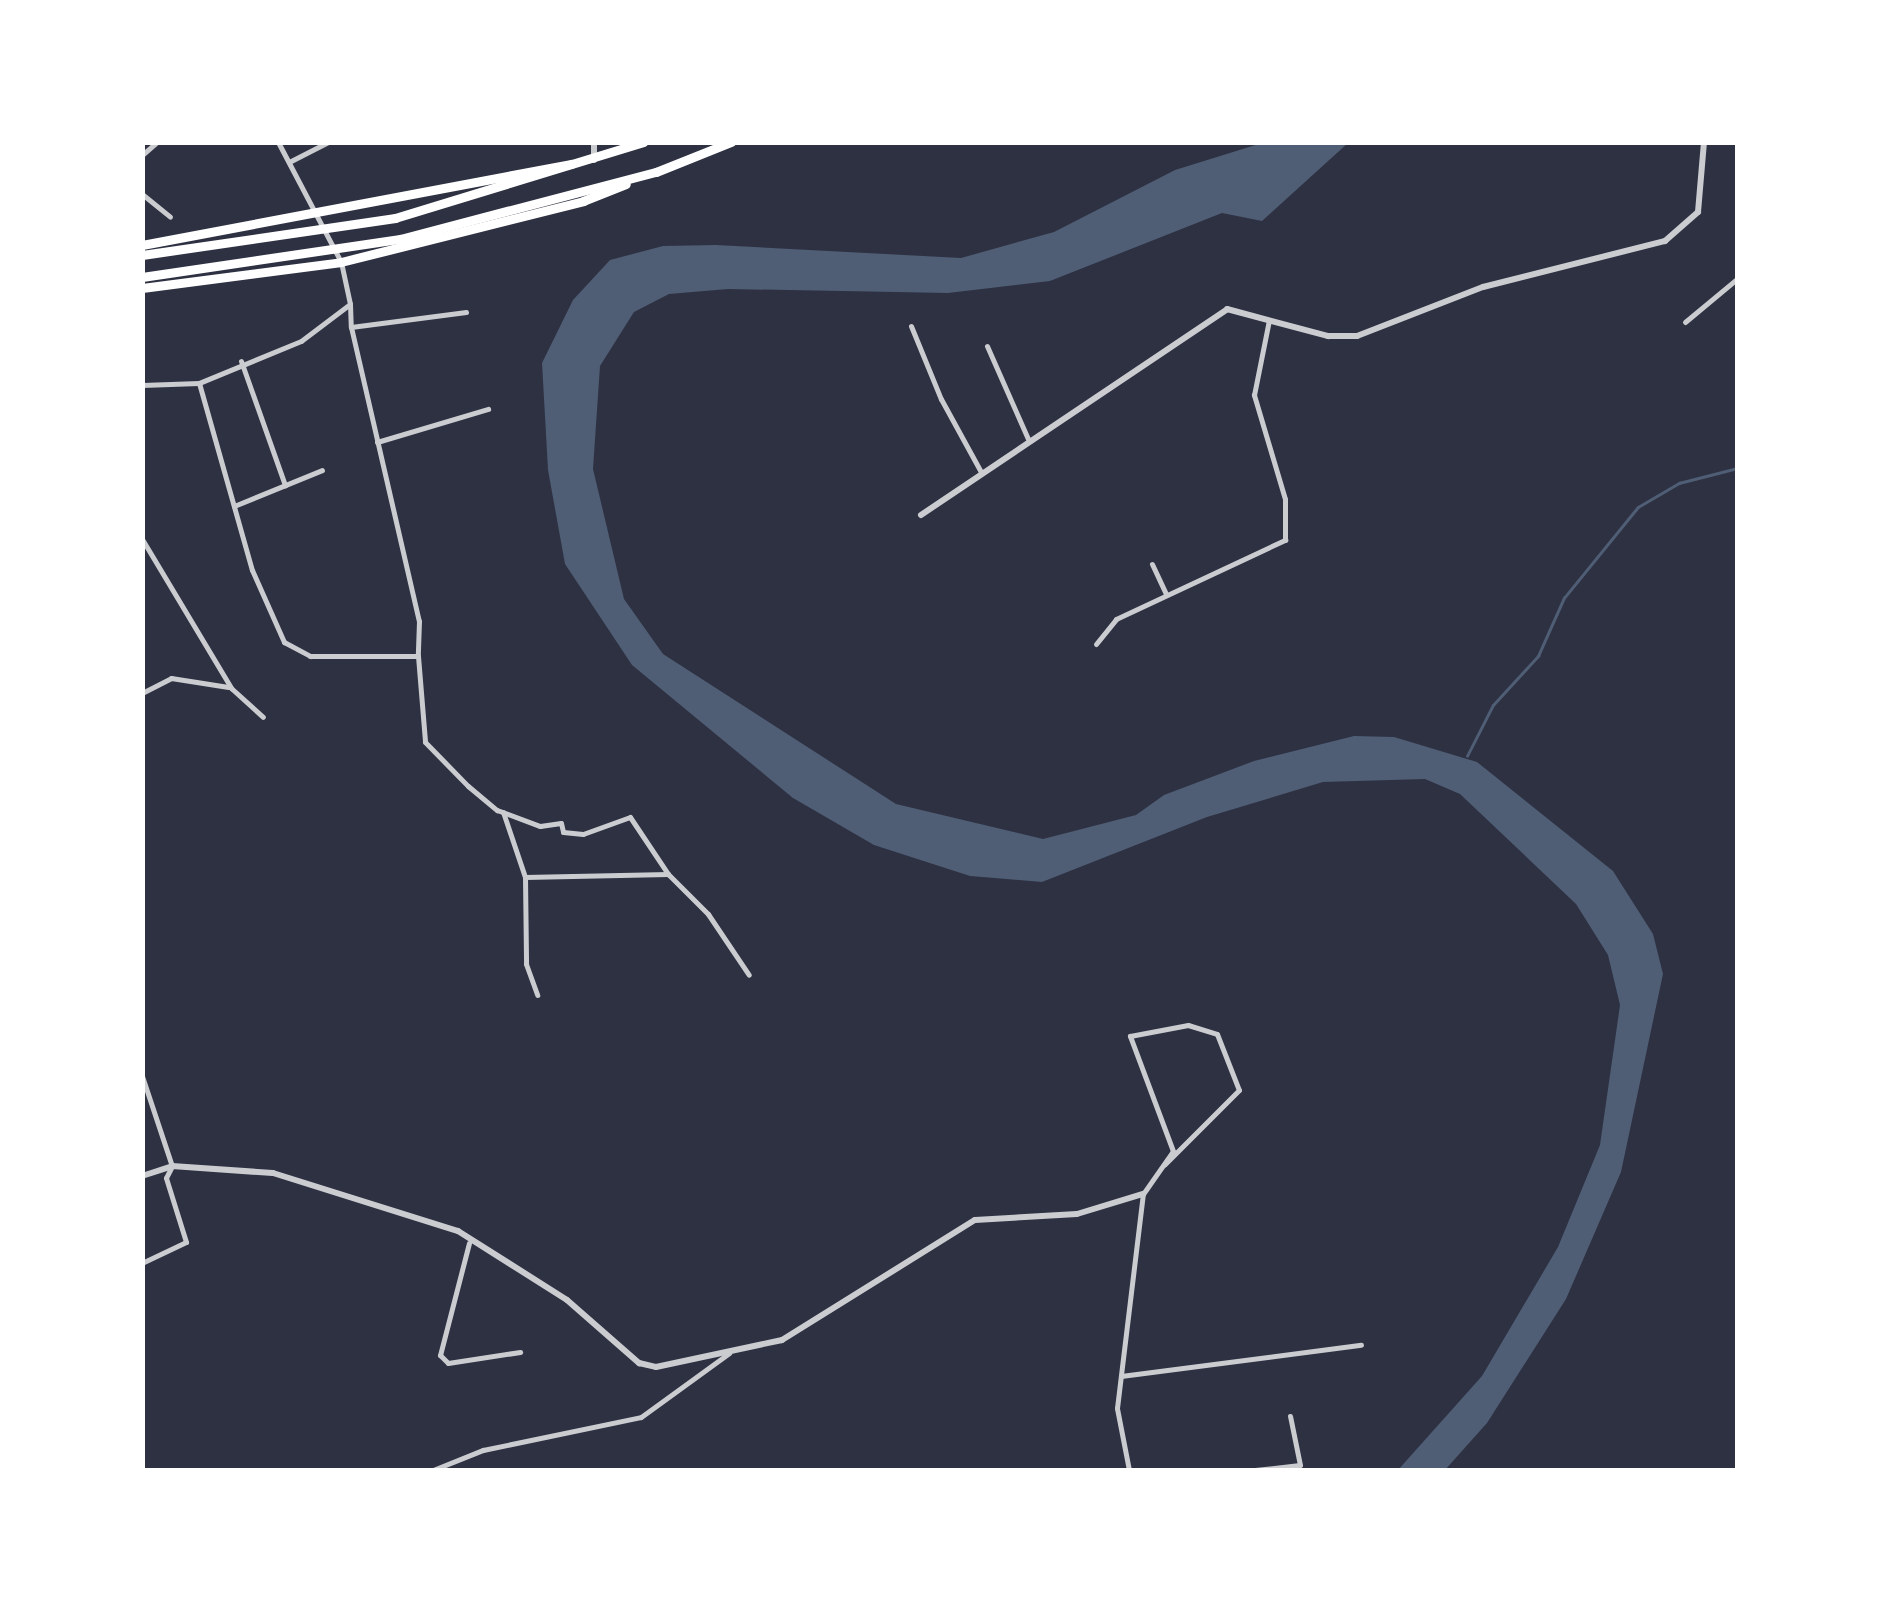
<!DOCTYPE html>
<style>
body{margin:0}
#map{position:relative;width:1880px;height:1613px;overflow:hidden;background:#2d3142;font-family:"DejaVu Sans",sans-serif}
div>[style]{position:absolute}
.water>*{inset:0;background:#4f5d75}
.stream>*{height:2.5px;margin:-1.25px;padding:0 1.25px;transform-origin:1.25px;border-radius:1.25px;background:#4f5d75}
.minor>*{height:5px;margin:-2.5px;padding:0 2.5px;transform-origin:2.5px;border-radius:2.5px;background:#caccd0}
.tertiary>*{height:6px;margin:-3px;padding:0 3px;transform-origin:3px;border-radius:3px;background:#caccd0}
.trunk>*{height:9px;margin:-4.5px;padding:0 4.5px;transform-origin:4.5px;border-radius:4.5px;background:#fff}
span{translate:-50% -50%;white-space:nowrap;text-align:center;line-height:1.15;-webkit-text-stroke:9px #fff;paint-order:stroke}
.frame{position:absolute;inset:0;border:145px solid #fff;pointer-events:none}
</style>
<div id="map">
<div class="water">
<div style="clip-path:polygon(1262px 143px,1348px 143px,1262px 221px,1222px 213px,1050px 281px,948px 293px,728px 289px,669px 294px,634px 312px,600px 366px,593px 469px,624px 599px,663px 654px,896px 804px,1043px 839px,1136px 815px,1164px 795px,1254px 761px,1354px 736px,1394px 737px,1477px 762px,1613px 871px,1653px 934px,1663px 974px,1621px 1172px,1566px 1299px,1487px 1423px,1445px 1470px,1398px 1470px,1482px 1376px,1558px 1247px,1600px 1145px,1620px 1005px,1608px 955px,1576px 904px,1460px 794px,1425px 779px,1323px 782px,1207px 817px,1042px 882px,970px 876px,874px 845px,793px 798px,632px 665px,565px 564px,548px 470px,542px 363px,573px 300px,610px 260px,663px 246px,716px 245px,961px 258px,1054px 232px,1175px 170px)"></div>
</div>
<div class="stream">
<div style="left:1467px;top:756px;width:57px;rotate:-63deg"></div>
<div style="left:1493px;top:705px;width:67px;rotate:-47.4deg"></div>
<div style="left:1538px;top:656px;width:64px;rotate:-65.9deg"></div>
<div style="left:1564px;top:598px;width:117px;rotate:-50.9deg"></div>
<div style="left:1638px;top:507px;width:48px;rotate:-30.3deg"></div>
<div style="left:1679px;top:483px;width:61px;rotate:-14.3deg"></div>
</div>
<div class="minor">
<div style="left:278px;top:142px;width:136px;rotate:62.3deg"></div>
<div style="left:341px;top:262px;width:43px;rotate:77.9deg"></div>
<div style="left:350px;top:304px;width:61px;rotate:142.9deg"></div>
<div style="left:301px;top:341px;width:110px;rotate:157.6deg"></div>
<div style="left:199px;top:383px;width:194px;rotate:74.2deg"></div>
<div style="left:252px;top:570px;width:79px;rotate:66deg"></div>
<div style="left:284px;top:642px;width:30px;rotate:28deg"></div>
<div style="left:310px;top:656px;width:108px"></div>
<div style="left:418px;top:656px;width:86px;rotate:85.3deg"></div>
<div style="left:425px;top:742px;width:62px;rotate:45.7deg"></div>
<div style="left:468px;top:786px;width:38px;rotate:40deg"></div>
<div style="left:497px;top:810px;width:46px;rotate:20.4deg"></div>
<div style="left:540px;top:826px;width:21px;rotate:-8deg"></div>
<div style="left:561px;top:823px;width:9px;rotate:77deg"></div>
<div style="left:563px;top:832px;width:20px;rotate:6deg"></div>
<div style="left:583px;top:834px;width:50px;rotate:-19.9deg"></div>
<div style="left:630px;top:817px;width:69px;rotate:56.3deg"></div>
<div style="left:142px;top:155px;width:20px;rotate:-41deg"></div>
<div style="left:289px;top:162px;width:44px;rotate:-27.1deg"></div>
<div style="left:142px;top:194px;width:36px;rotate:39deg"></div>
<div style="left:350px;top:304px;width:23px;rotate:88deg"></div>
<div style="left:351px;top:327px;width:116px;rotate:-7.4deg"></div>
<div style="left:1685px;top:322px;width:69px;rotate:-39.7deg"></div>
<div style="left:911px;top:326px;width:79px;rotate:67.7deg"></div>
<div style="left:941px;top:399px;width:83px;rotate:61.3deg"></div>
<div style="left:351px;top:327px;width:302px;rotate:77deg"></div>
<div style="left:419px;top:621px;width:35px;rotate:92deg"></div>
<div style="left:987px;top:346px;width:102px;rotate:66.2deg"></div>
<div style="left:241px;top:361px;width:132px;rotate:70.5deg"></div>
<div style="left:142px;top:385px;width:57px;rotate:-2deg"></div>
<div style="left:377px;top:442px;width:116px;rotate:-16.6deg"></div>
<div style="left:234px;top:506px;width:95px;rotate:-22.2deg"></div>
<div style="left:142px;top:539px;width:174px;rotate:59.1deg"></div>
<div style="left:231px;top:688px;width:43px;rotate:42.2deg"></div>
<div style="left:1152px;top:564px;width:33px;rotate:65deg"></div>
<div style="left:1096px;top:644px;width:32px;rotate:-51deg"></div>
<div style="left:1116px;top:619px;width:187px;rotate:-25.1deg"></div>
<div style="left:1285px;top:540px;width:41px;rotate:-90deg"></div>
<div style="left:1285px;top:499px;width:109px;rotate:-106.6deg"></div>
<div style="left:1254px;top:395px;width:76px;rotate:-78.7deg"></div>
<div style="left:142px;top:693px;width:33px;rotate:-27deg"></div>
<div style="left:171px;top:678px;width:58px;rotate:9deg"></div>
<div style="left:503px;top:812px;width:69px;rotate:71.3deg"></div>
<div style="left:525px;top:877px;width:87px;rotate:89.3deg"></div>
<div style="left:526px;top:964px;width:33px;rotate:70deg"></div>
<div style="left:525px;top:877px;width:143px;rotate:-1.2deg"></div>
<div style="left:668px;top:874px;width:57px;rotate:45deg"></div>
<div style="left:708px;top:914px;width:73px;rotate:56.1deg"></div>
<div style="left:142px;top:1076px;width:95px;rotate:71.6deg"></div>
<div style="left:172px;top:1166px;width:13px;rotate:117deg"></div>
<div style="left:166px;top:1178px;width:67px;rotate:72.6deg"></div>
<div style="left:186px;top:1242px;width:49px;rotate:154.5deg"></div>
<div style="left:469px;top:1243px;width:116px;rotate:104.5deg"></div>
<div style="left:440px;top:1355px;width:11px;rotate:45deg"></div>
<div style="left:448px;top:1363px;width:73px;rotate:-8.7deg"></div>
<div style="left:1121px;top:1376px;width:242px;rotate:-7.4deg"></div>
<div style="left:433px;top:1470px;width:54px;rotate:-21.8deg"></div>
<div style="left:483px;top:1450px;width:161px;rotate:-11.8deg"></div>
<div style="left:641px;top:1417px;width:109px;rotate:-36deg"></div>
<div style="left:1129px;top:1470px;width:63px;rotate:-101deg"></div>
<div style="left:1117px;top:1408px;width:216px;rotate:-83.1deg"></div>
<div style="left:1143px;top:1194px;width:52px;rotate:-55.1deg"></div>
<div style="left:1173px;top:1151px;width:123px;rotate:-110.5deg"></div>
<div style="left:1130px;top:1036px;width:59px;rotate:-10.7deg"></div>
<div style="left:1188px;top:1025px;width:30px;rotate:17deg"></div>
<div style="left:1217px;top:1034px;width:60px;rotate:68.6deg"></div>
<div style="left:1239px;top:1090px;width:105px;rotate:135deg"></div>
<div style="left:1255px;top:1470px;width:45px;rotate:-6.3deg"></div>
<div style="left:1300px;top:1465px;width:50px;rotate:-101.5deg"></div>
</div>
<div class="tertiary">
<div style="left:594px;top:160px;width:18px;rotate:-90deg"></div>
<div style="left:921px;top:515px;width:369px;rotate:-33.9deg"></div>
<div style="left:1227px;top:309px;width:105px;rotate:15deg"></div>
<div style="left:1328px;top:336px;width:29px"></div>
<div style="left:1357px;top:336px;width:135px;rotate:-21.3deg"></div>
<div style="left:1483px;top:287px;width:188px;rotate:-14.2deg"></div>
<div style="left:1665px;top:241px;width:44px;rotate:-41.3deg"></div>
<div style="left:1698px;top:212px;width:70px;rotate:-85.1deg"></div>
<div style="left:142px;top:1176px;width:32px;rotate:-18deg"></div>
<div style="left:172px;top:1166px;width:101px;rotate:4deg"></div>
<div style="left:273px;top:1173px;width:194px;rotate:17.4deg"></div>
<div style="left:458px;top:1231px;width:129px;rotate:32.3deg"></div>
<div style="left:567px;top:1300px;width:96px;rotate:41.2deg"></div>
<div style="left:639px;top:1363px;width:17px;rotate:13deg"></div>
<div style="left:656px;top:1367px;width:129px;rotate:-12.1deg"></div>
<div style="left:782px;top:1340px;width:227px;rotate:-31.9deg"></div>
<div style="left:975px;top:1220px;width:102px;rotate:-3.4deg"></div>
<div style="left:1077px;top:1214px;width:69px;rotate:-16.9deg"></div>
</div>
<div class="trunk">
<div style="left:142px;top:245px;width:437px;rotate:-10.7deg"></div>
<div style="left:142px;top:255px;width:256px;rotate:-8.3deg"></div>
<div style="left:395px;top:218px;width:260px;rotate:-17deg"></div>
<div style="left:142px;top:277px;width:261px;rotate:-8.4deg"></div>
<div style="left:400px;top:239px;width:265px;rotate:-14.7deg"></div>
<div style="left:656px;top:172px;width:81px;rotate:-21.8deg"></div>
<div style="left:142px;top:288px;width:201px;rotate:-7.4deg"></div>
<div style="left:341px;top:262px;width:250px;rotate:-14.1deg"></div>
<div style="left:583px;top:201px;width:46px;rotate:-21.6deg"></div>
</div>
<div class="frame"></div>
</div>
